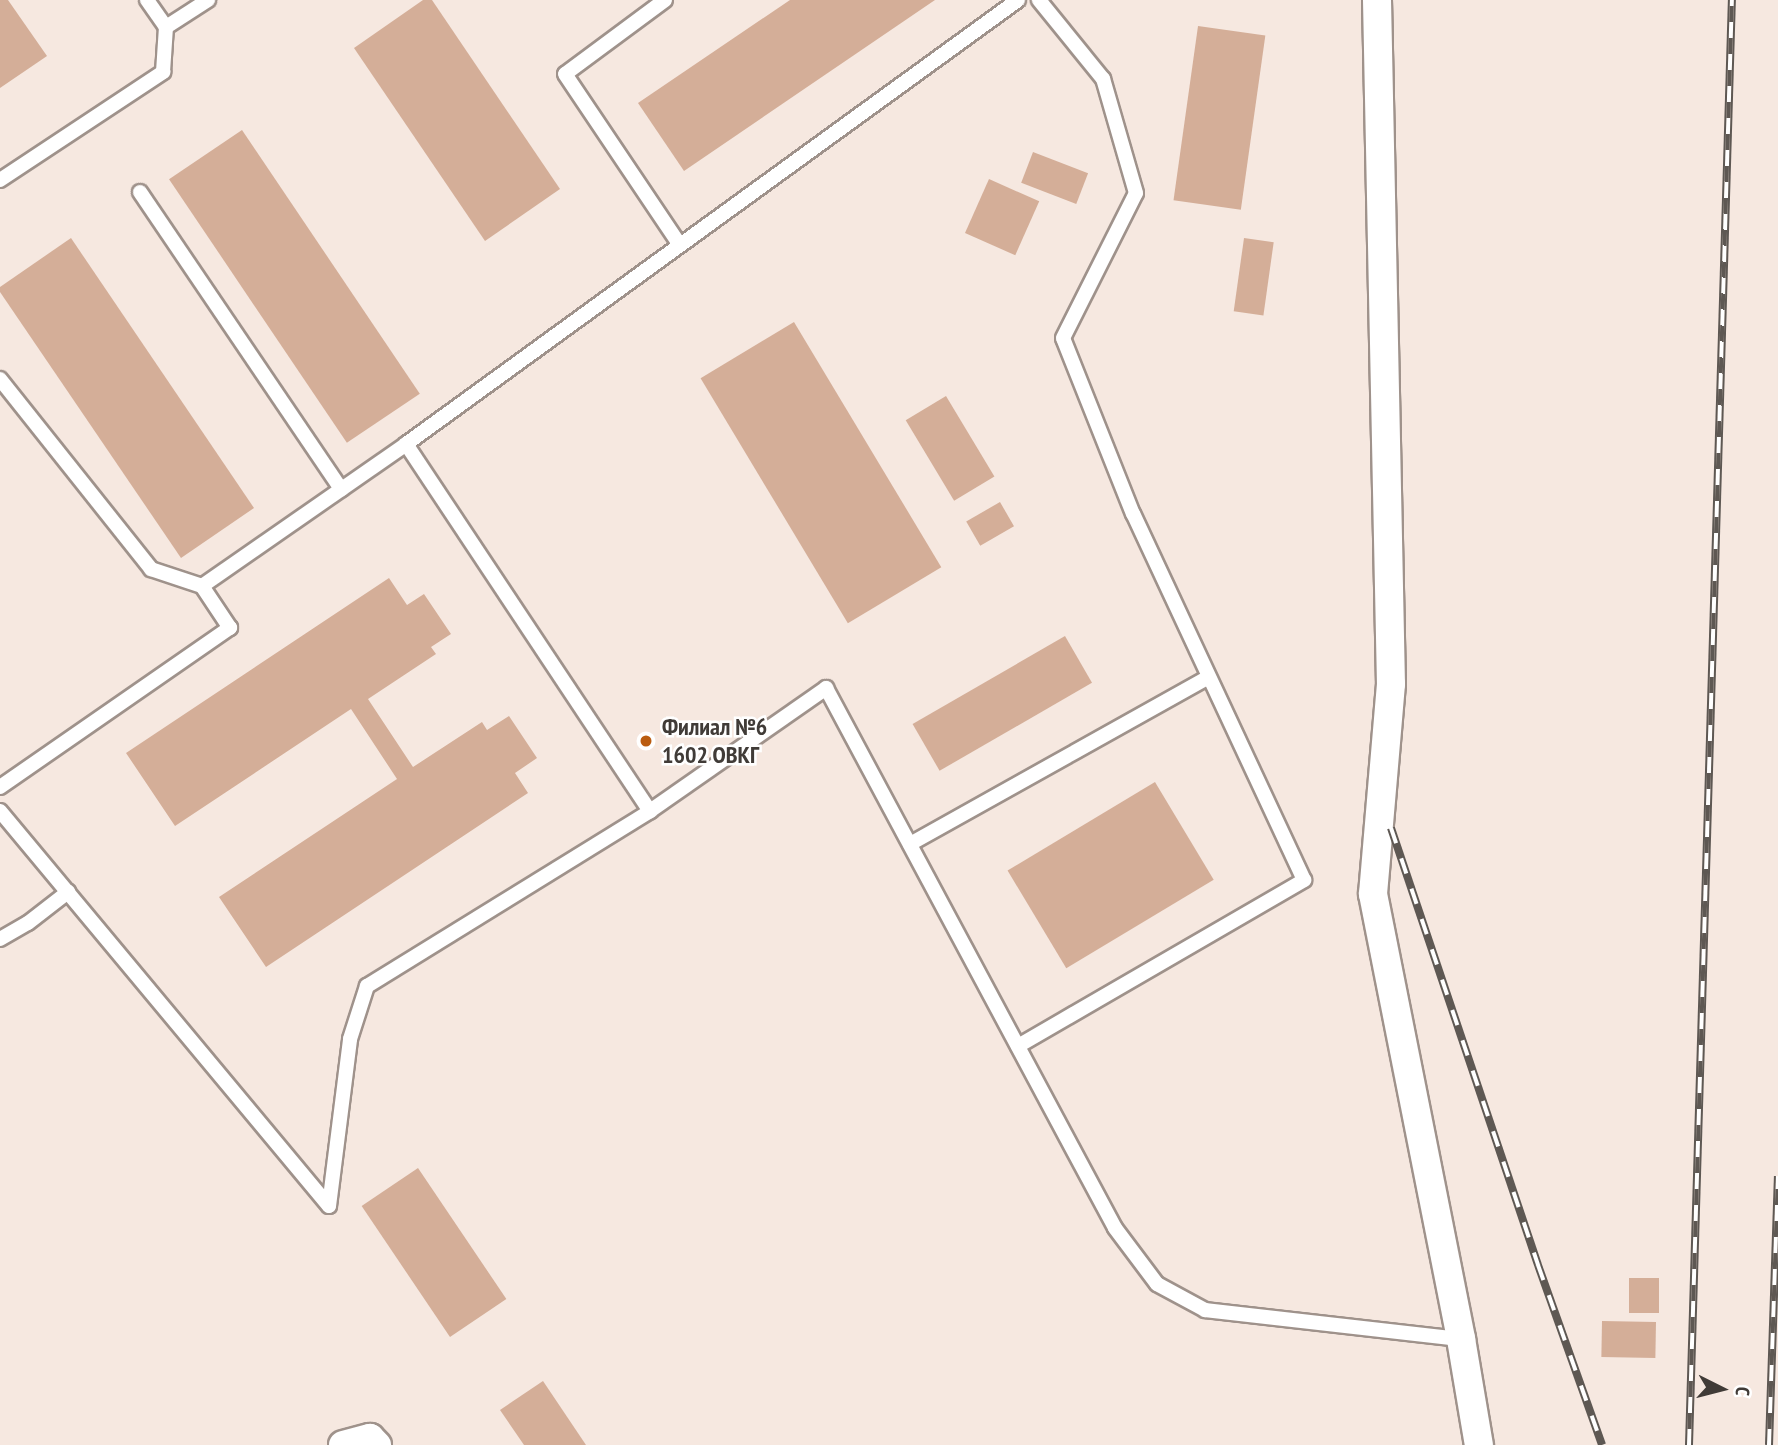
<!DOCTYPE html>
<meta charset="utf-8">
<style>
body{margin:0}
#map{position:relative;width:1778px;height:1445px;overflow:hidden;background:#f6e8e0;font-family:"PT Sans Narrow",sans-serif}
div>[style]{position:absolute}
.building>*{inset:0;background:#d4ae98;transform-origin:0 0}
.roads{filter:drop-shadow(2px 0 #9f928b) drop-shadow(-2px 0 #9f928b) drop-shadow(0 2px #9f928b) drop-shadow(0 -2px #9f928b)}
.lane>*{height:14px;margin:-7px;padding:0 7px;transform-origin:7px;border-radius:7px;background:#fff}
.street>*{height:28px;margin:-14px;padding:0 14px;transform-origin:14px;border-radius:14px;background:#fff}
.rail>*{height:8px;margin-top:-4px;transform-origin:0;background:repeating-linear-gradient(90deg,#fff 0 16px,#5e5853 0 32px);box-sizing:border-box;border-block:2px solid #5e5853}
.dots>*{width:19px;height:19px;translate:-50% -50%;box-sizing:border-box;border:4px solid #fff;border-radius:50%}
span{translate:-50% -50%;white-space:nowrap;text-align:center;line-height:1.15;-webkit-text-stroke:5px #fff;paint-order:stroke}
.poi-label{font-size:24px;color:#403b37;font-weight:700}
.left{translate:0 -50%;text-align:left}
.north{position:absolute;left:1687px;top:1354px;width:70px;height:70px;-webkit-text-stroke:5px #fff;paint-order:stroke;rotate:96deg;font-size:19px;font-weight:700;line-height:28px;text-align:center;color:#403b37}
.north::after{content:'';display:block;margin:auto;width:24px;height:32px;background:#403b37;clip-path:polygon(50% 0,100% 100%,50% 72%,0 100%)}
</style>
<div id="map">
<div class="building">
<div style="clip-path:polygon(0 0,8px 0,47px 56px,0 88px)"></div>
<div style="clip-path:polygon(423px 0,432px 0,560px 189px,485px 241px,354px 48px)"></div>
<div style="clip-path:polygon(790px 0,935px 0,684px 171px,638px 103px)"></div>
<div style="left:1198px;top:26px;width:68px;height:176px;rotate:8deg"></div>
<div style="left:242px;top:130px;width:318px;height:88px;rotate:56deg"></div>
<div style="left:1033px;top:152px;width:59px;height:33px;rotate:21deg"></div>
<div style="left:989px;top:179px;width:55px;height:59px;rotate:24deg"></div>
<div style="clip-path:polygon(71px 238px,254px 508px,181px 558px,0 292px,0 287px)"></div>
<div style="left:1244px;top:238px;width:30px;height:74px;rotate:8deg"></div>
<div style="left:794px;top:322px;width:286px;height:109px;rotate:59deg"></div>
<div style="left:946px;top:396px;width:94px;height:47px;rotate:59deg"></div>
<div style="left:1000px;top:502px;width:28px;height:39px;rotate:60deg"></div>
<div style="clip-path:polygon(389px 578px,407px 605px,424px 594px,451px 634px,431px 647px,436px 654px,368px 699px,413px 767px,482px 722px,487px 730px,509px 716px,537px 758px,515px 773px,528px 793px,266px 967px,219px 897px,397px 779px,351px 709px,175px 826px,126px 753px)"></div>
<div style="left:1065px;top:636px;width:54px;height:176px;rotate:60deg"></div>
<div style="left:1155px;top:782px;width:114px;height:172px;rotate:59deg"></div>
<div style="left:418px;top:1168px;width:158px;height:68px;rotate:56deg"></div>
<div style="left:1629px;top:1278px;width:30px;height:35px"></div>
<div style="left:1602px;top:1321px;width:54px;height:36px;rotate:1deg"></div>
<div style="clip-path:polygon(543px 1381px,586px 1445px,524px 1445px,500px 1410px)"></div>
</div>
<div class="roads">
<div class="lane">
<div style="left:147px;top:0;width:33px;rotate:55deg"></div>
<div style="left:665px;top:0;width:124px;rotate:143.5deg"></div>
<div style="left:565px;top:74px;width:206px;rotate:56.1deg"></div>
<div style="left:0;top:180px;width:196px;rotate:-33.5deg"></div>
<div style="left:163px;top:72px;width:45px;rotate:-86.2deg"></div>
<div style="left:166px;top:27px;width:50px;rotate:-32.7deg"></div>
<div style="left:140px;top:192px;width:359px;rotate:55.9deg"></div>
<div style="left:0;top:379px;width:243px;rotate:51.5deg"></div>
<div style="left:151px;top:569px;width:54px;rotate:18.4deg"></div>
<div style="left:406px;top:444px;width:441px;rotate:56.4deg"></div>
<div style="left:0;top:787px;width:280px;rotate:-34.7deg"></div>
<div style="left:230px;top:628px;width:50px;rotate:-123.7deg"></div>
<div style="left:202px;top:586px;width:249px;rotate:-34.8deg"></div>
<div style="left:406px;top:444px;width:756px;rotate:-35.96deg"></div>
<div style="left:0;top:811px;width:514px;rotate:50.21deg"></div>
<div style="left:329px;top:1206px;width:168px;rotate:-82.8deg"></div>
<div style="left:350px;top:1039px;width:56px;rotate:-72.2deg"></div>
<div style="left:367px;top:986px;width:333px;rotate:-31.7deg"></div>
<div style="left:650px;top:811px;width:215px;rotate:-34.9deg"></div>
<div style="left:826px;top:688px;width:612px;rotate:61.84deg"></div>
<div style="left:1115px;top:1228px;width:70px;rotate:53.1deg"></div>
<div style="left:1157px;top:1284px;width:55px;rotate:28.4deg"></div>
<div style="left:1205px;top:1310px;width:258px;rotate:6.5deg"></div>
<div style="left:910px;top:844px;width:342px;rotate:-29.2deg"></div>
<div style="left:0;top:939px;width:32px;rotate:-30deg"></div>
<div style="left:28px;top:923px;width:51px;rotate:-37.8deg"></div>
<div style="left:1018px;top:1046px;width:331px;rotate:-30.1deg"></div>
<div style="left:1304px;top:880px;width:404px;rotate:-115deg"></div>
<div style="left:1133px;top:514px;width:189px;rotate:-111.7deg"></div>
<div style="left:1063px;top:338px;width:162px;rotate:-63.3deg"></div>
<div style="left:1136px;top:193px;width:119px;rotate:-106.1deg"></div>
<div style="left:1103px;top:79px;width:102px;rotate:-129deg"></div>
</div>
<div class="street">
<div style="left:1377px;top:0;width:684px;rotate:88.83deg"></div>
<div style="left:1391px;top:684px;width:211px;rotate:94.9deg"></div>
<div style="left:1373px;top:894px;width:454px;rotate:78.8deg"></div>
<div style="left:1461px;top:1339px;width:108px;rotate:80.4deg"></div>
<div style="left:343px;top:1445px;width:28px;rotate:-15deg"></div>
<div style="left:370px;top:1438px;width:10px;rotate:45deg"></div>
</div>
</div>
<div class="rail">
<div style="left:1391px;top:828px;width:461px;rotate:71.4deg"></div>
<div style="left:1538px;top:1265px;width:191px;rotate:70.4deg"></div>
<div style="left:1689px;top:1445px;width:1446px;rotate:-88.3deg"></div>
<div style="left:1769px;top:1445px;width:269px;rotate:-88.1deg"></div>
</div>
<div class="dots">
<div style="left:646px;top:741px;background:#ba5c10"></div>
</div>
<div class="poi-label">
<span class="left" style="left:662px;top:741px">Филиал №6<br>1602 ОВКГ</span>
</div>
<div class="north">С</div>
</div>
